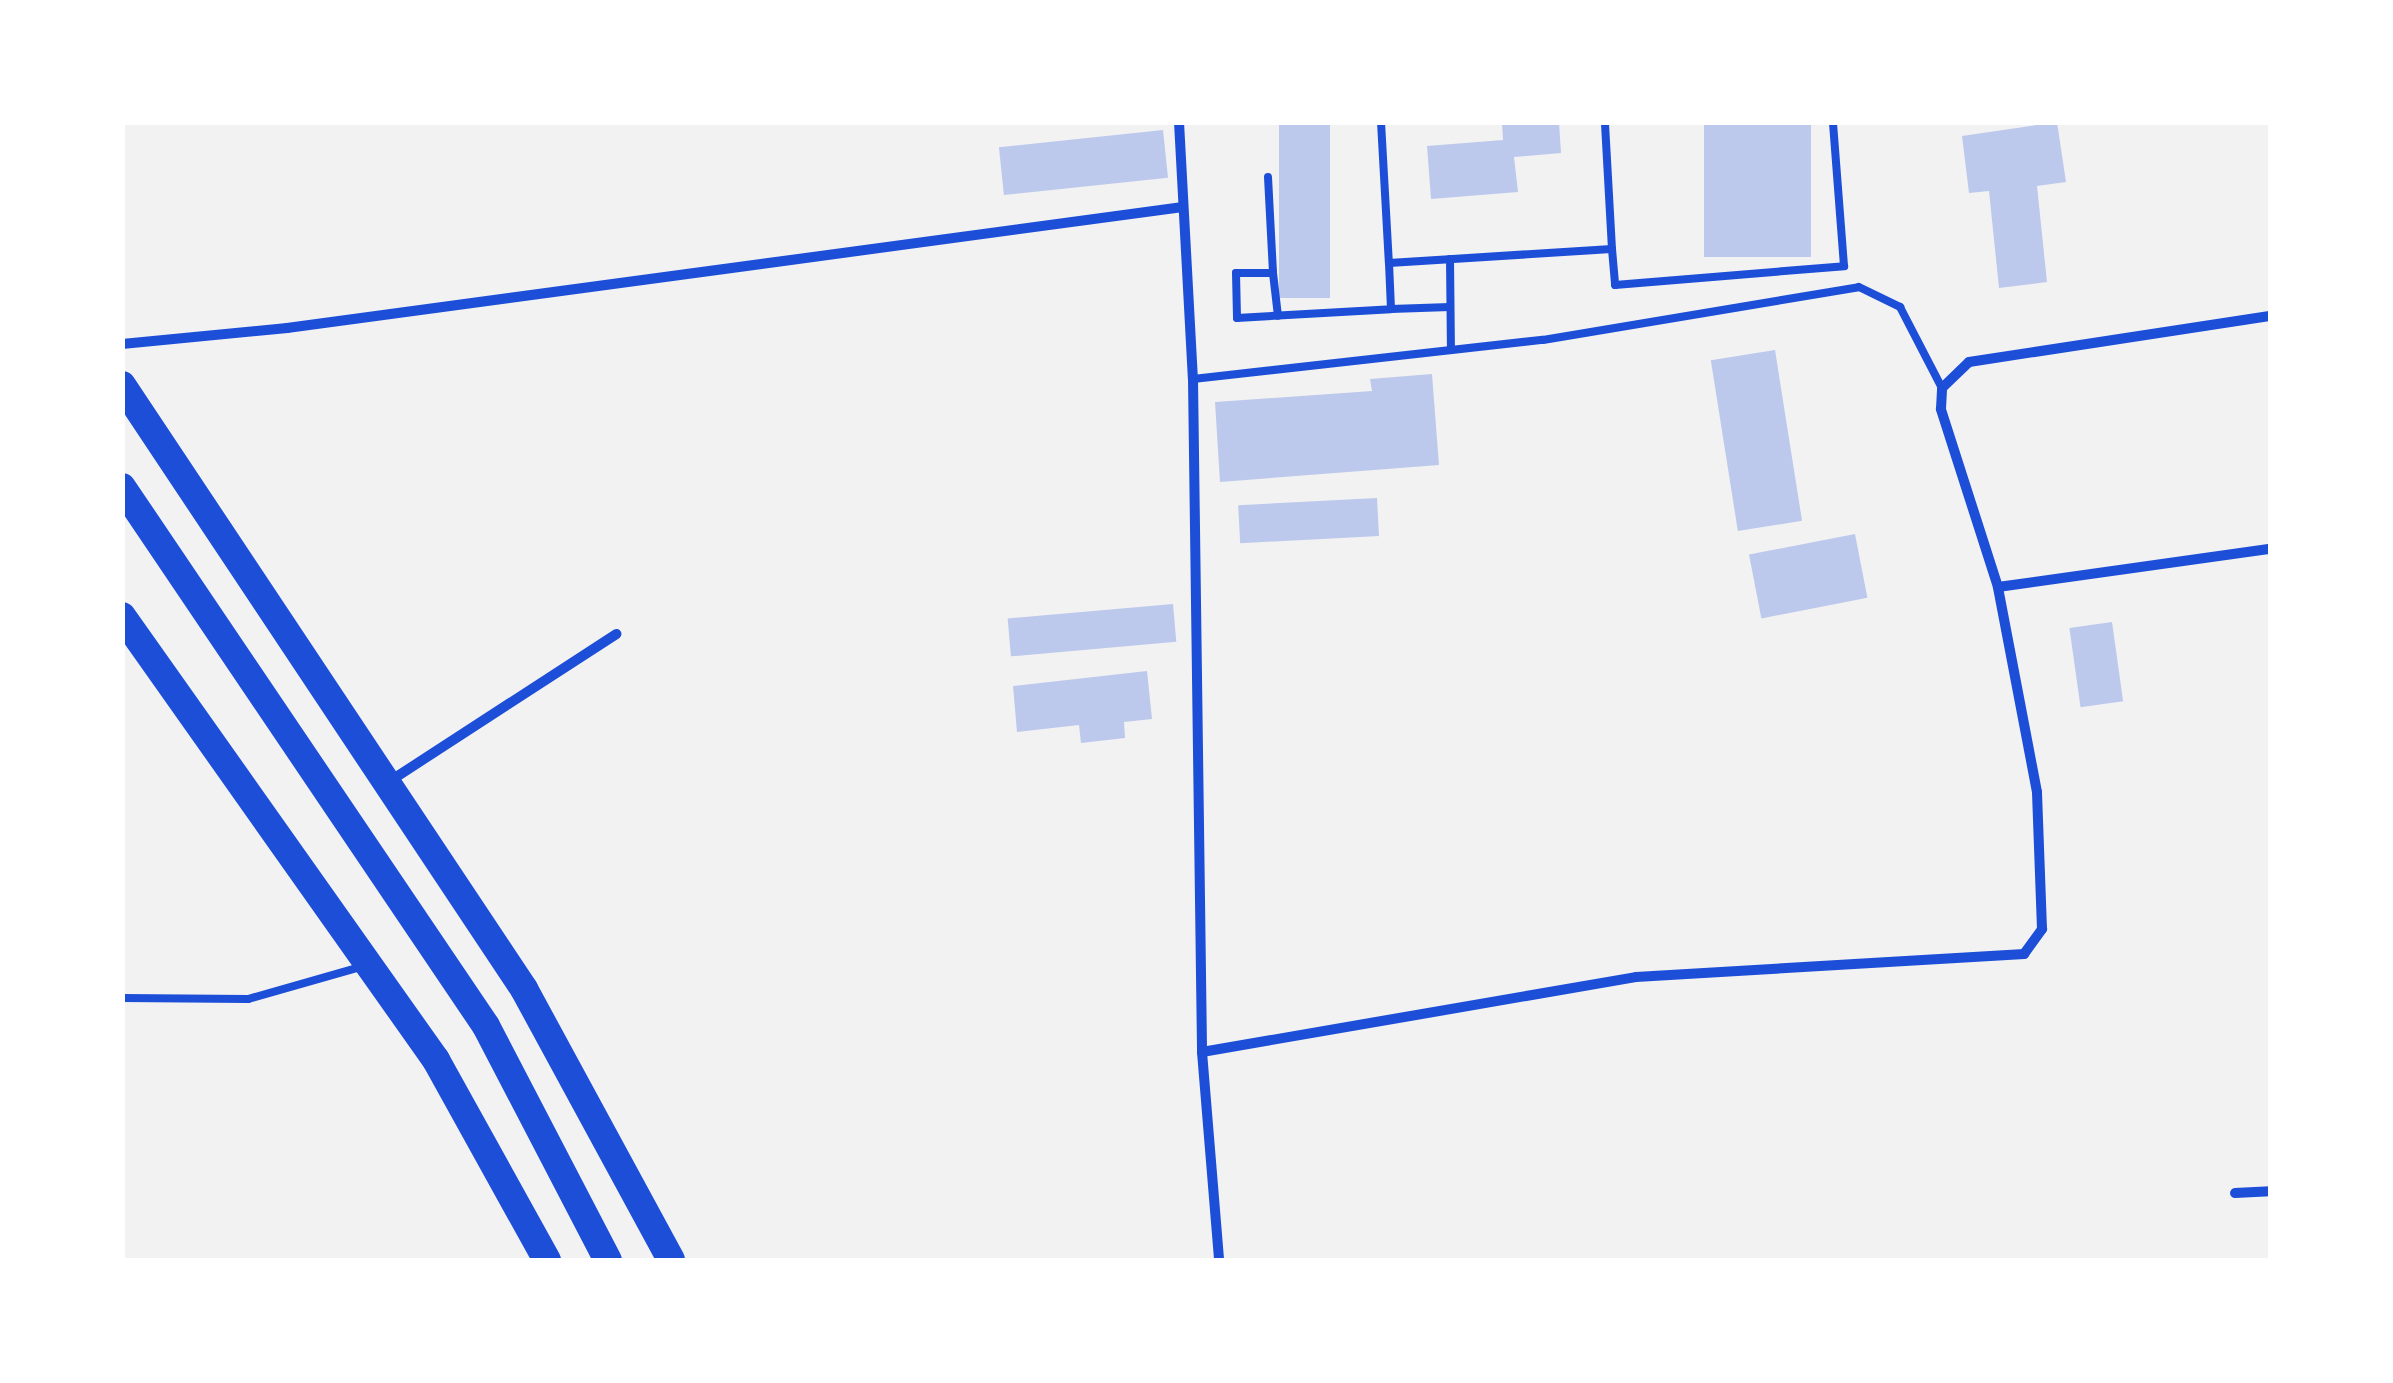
<!DOCTYPE html>
<style>
body{margin:0}
#map{position:relative;width:2393px;height:1383px;overflow:hidden;background:#f2f2f2;font-family:"Playfair Display",serif}
div>[style]{position:absolute}
.building>*{inset:0;background:#bdc9ec;transform-origin:0 0}
.service>*{height:8px;margin:-4px;padding:0 4px;transform-origin:4px;border-radius:4px;background:#1d4ed8}
.minor>*{height:10px;margin:-5px;padding:0 5px;transform-origin:5px;border-radius:5px;background:#1d4ed8}
.trunk>*{height:28px;margin:-14px;padding:0 14px;transform-origin:14px;border-radius:14px;background:#1d4ed8}
span{translate:-50% -50%;white-space:nowrap;text-align:center;line-height:1.15;-webkit-text-stroke:10px #fff;paint-order:stroke}
.frame{position:absolute;inset:0;border:125px solid #fff;pointer-events:none}
</style>
<div id="map">
<div class="building">
<div style="left:1279px;top:122px;width:51px;height:176px"></div>
<div style="clip-path:polygon(1502px 122px,1559px 122px,1561px 153px,1514px 157px,1518px 192px,1431px 199px,1427px 146px,1503px 140px)"></div>
<div style="left:1704px;top:122px;width:107px;height:135px"></div>
<div style="clip-path:polygon(2057px 122px,2066px 182px,2037px 186px,2047px 282px,1999px 288px,1989px 191px,1969px 193px,1962px 136px)"></div>
<div style="left:1163px;top:130px;width:48px;height:165px;rotate:84deg"></div>
<div style="left:1775px;top:350px;width:173px;height:65px;rotate:81deg"></div>
<div style="clip-path:polygon(1432px 374px,1439px 465px,1220px 482px,1215px 402px,1372px 391px,1370px 379px)"></div>
<div style="left:1377px;top:498px;width:38px;height:139px;rotate:87deg"></div>
<div style="left:1855px;top:534px;width:65px;height:108px;rotate:79deg"></div>
<div style="left:1173px;top:604px;width:38px;height:166px;rotate:85deg"></div>
<div style="left:2112px;top:622px;width:80px;height:43px;rotate:82deg"></div>
<div style="clip-path:polygon(1147px 671px,1152px 719px,1124px 722px,1125px 738px,1081px 743px,1079px 725px,1017px 732px,1013px 686px)"></div>
</div>
<div class="service">
<div style="left:1381px;top:122px;width:141px;rotate:86.8deg"></div>
<div style="left:1389px;top:263px;width:223px;rotate:-3.6deg"></div>
<div style="left:1612px;top:249px;width:127px;rotate:-93.2deg"></div>
<div style="left:1268px;top:177px;width:96px;rotate:87deg"></div>
<div style="left:1273px;top:273px;width:37px;rotate:180deg"></div>
<div style="left:1236px;top:273px;width:45px;rotate:88.7deg"></div>
<div style="left:1237px;top:318px;width:154px;rotate:-3.3deg"></div>
<div style="left:1612px;top:249px;width:36px;rotate:85deg"></div>
<div style="left:1615px;top:285px;width:230px;rotate:-4.7deg"></div>
<div style="left:1844px;top:266px;width:144px;rotate:-94.4deg"></div>
<div style="left:1450px;top:259px;width:91px;rotate:89.4deg"></div>
<div style="left:1389px;top:263px;width:46px;rotate:87.5deg"></div>
<div style="left:1391px;top:309px;width:59px;rotate:-1.9deg"></div>
<div style="left:1273px;top:273px;width:43px;rotate:83.4deg"></div>
<div style="left:1193px;top:379px;width:352px;rotate:-6.4deg"></div>
<div style="left:1543px;top:340px;width:320px;rotate:-9.5deg"></div>
<div style="left:1859px;top:287px;width:46px;rotate:26deg"></div>
<div style="left:1900px;top:307px;width:91px;rotate:62.6deg"></div>
<div style="left:122px;top:998px;width:126px;rotate:0.5deg"></div>
<div style="left:248px;top:999px;width:121px;rotate:-15.9deg"></div>
</div>
<div class="minor">
<div style="left:1179px;top:122px;width:257px;rotate:86.9deg"></div>
<div style="left:1193px;top:379px;width:673px;rotate:89.23deg"></div>
<div style="left:1202px;top:1052px;width:209px;rotate:85.3deg"></div>
<div style="left:122px;top:344px;width:166px;rotate:-5.5deg"></div>
<div style="left:287px;top:328px;width:904px;rotate:-7.69deg"></div>
<div style="left:1998px;top:587px;width:275px;rotate:-8deg"></div>
<div style="left:390px;top:781px;width:270px;rotate:-33deg"></div>
<div style="left:1202px;top:1052px;width:440px;rotate:-9.8deg"></div>
<div style="left:1636px;top:977px;width:389px;rotate:-3.4deg"></div>
<div style="left:2024px;top:954px;width:31px;rotate:-54deg"></div>
<div style="left:2042px;top:929px;width:137px;rotate:-92.1deg"></div>
<div style="left:2037px;top:792px;width:209px;rotate:-100.8deg"></div>
<div style="left:1998px;top:587px;width:187px;rotate:-107.8deg"></div>
<div style="left:1941px;top:409px;width:21px;rotate:-87deg"></div>
<div style="left:1942px;top:388px;width:37px;rotate:-44deg"></div>
<div style="left:1969px;top:362px;width:304px;rotate:-8.7deg"></div>
<div style="left:2235px;top:1193px;width:35px;rotate:-3deg"></div>
</div>
<div class="trunk">
<div style="left:122px;top:385px;width:726px;rotate:56.35deg"></div>
<div style="left:524px;top:989px;width:308px;rotate:61.5deg"></div>
<div style="left:122px;top:487px;width:650px;rotate:55.97deg"></div>
<div style="left:486px;top:1026px;width:264px;rotate:62.5deg"></div>
<div style="left:122px;top:616px;width:544px;rotate:54.73deg"></div>
<div style="left:436px;top:1060px;width:229px;rotate:61deg"></div>
</div>
<div class="frame"></div>
</div>
